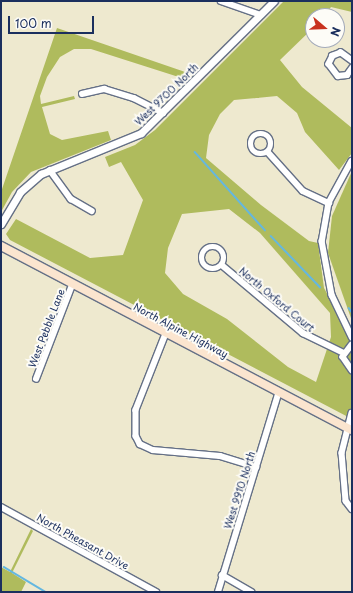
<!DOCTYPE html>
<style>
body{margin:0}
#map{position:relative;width:353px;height:593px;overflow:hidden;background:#eee9cf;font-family:"Playpen Sans",sans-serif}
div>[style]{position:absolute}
.green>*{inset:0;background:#afbb5d}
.stream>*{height:1.5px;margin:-0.75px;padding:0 0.75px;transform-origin:0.75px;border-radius:0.75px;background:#64b7e0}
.roads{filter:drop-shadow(1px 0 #657086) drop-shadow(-1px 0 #657086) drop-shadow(0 1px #657086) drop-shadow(0 -1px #657086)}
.minor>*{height:5.5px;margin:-2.75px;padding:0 2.75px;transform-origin:2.75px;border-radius:2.75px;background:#fff}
.minor>.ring{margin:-2.75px;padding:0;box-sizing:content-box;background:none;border:5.5px solid #fff;border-radius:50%}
.tertiary>*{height:7px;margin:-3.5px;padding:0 3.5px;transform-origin:3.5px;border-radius:3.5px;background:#fff}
.secondary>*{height:8px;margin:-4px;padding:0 4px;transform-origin:4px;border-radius:4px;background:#fbe5cf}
span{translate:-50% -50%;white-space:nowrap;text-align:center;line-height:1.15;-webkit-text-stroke:4px #fdfcf7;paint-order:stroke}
.street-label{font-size:10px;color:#1b2f5e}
.frame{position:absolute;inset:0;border:2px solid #1b2f5e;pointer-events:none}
.north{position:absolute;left:305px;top:8px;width:40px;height:40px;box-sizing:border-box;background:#fdfcf7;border:1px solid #a3aaba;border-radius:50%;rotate:109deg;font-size:11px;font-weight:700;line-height:16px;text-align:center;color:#1b2f5e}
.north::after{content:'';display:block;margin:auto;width:14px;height:18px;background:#c8321e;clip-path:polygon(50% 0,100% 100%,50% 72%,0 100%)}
.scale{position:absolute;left:8px;top:16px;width:86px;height:18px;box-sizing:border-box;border:2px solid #1b2f5e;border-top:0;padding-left:5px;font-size:12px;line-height:14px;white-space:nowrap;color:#1b2f5e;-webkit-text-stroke:3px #fdfcf7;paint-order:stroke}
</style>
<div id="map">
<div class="green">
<div style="clip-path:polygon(evenodd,284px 1px,352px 1px,352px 12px,331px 7px,324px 16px,313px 16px,313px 28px,280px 60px,302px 87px,352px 128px,352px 153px,339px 170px,305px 132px,297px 113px,277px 96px,234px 100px,220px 114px,209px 135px,206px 158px,261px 205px,309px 241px,318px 243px,324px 288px,352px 340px,352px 419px,10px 240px,6px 234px,16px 219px,90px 258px,123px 255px,143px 200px,121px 162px,109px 167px,105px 157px,135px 145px,155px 130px,284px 1px,229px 209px,260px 233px,330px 313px,331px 337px,316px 382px,288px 367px,227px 319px,183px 294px,165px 273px,168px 248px,182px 214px,229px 209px)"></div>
<div style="clip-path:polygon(57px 28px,191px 74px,185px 79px,91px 49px,74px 49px,60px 57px,47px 77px,40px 96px,41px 104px,74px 96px,75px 99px,42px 107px,50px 134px,62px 140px,108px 131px,111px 140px,31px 172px,12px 192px,1px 212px,1px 192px)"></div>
<div style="clip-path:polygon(352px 171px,352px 321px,328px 253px,332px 216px)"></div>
<div style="clip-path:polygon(31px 529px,33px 531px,12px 573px,26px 582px,21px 592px,1px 592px,1px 567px,10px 572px)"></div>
</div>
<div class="stream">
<div style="left:195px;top:152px;width:105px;rotate:48.1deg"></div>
<div style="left:271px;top:236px;width:71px;rotate:46.1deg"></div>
<div style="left:349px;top:308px;width:5px;rotate:53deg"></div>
<div style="left:4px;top:567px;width:49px;rotate:30.8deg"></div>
</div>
<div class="roads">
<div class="minor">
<div style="left:221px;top:1px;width:42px;rotate:19.3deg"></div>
<div style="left:352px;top:61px;width:14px;rotate:-144deg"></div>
<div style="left:341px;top:53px;width:9px;rotate:159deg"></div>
<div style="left:333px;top:56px;width:9px;rotate:117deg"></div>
<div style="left:329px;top:64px;width:15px;rotate:53deg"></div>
<div style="left:338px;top:76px;width:9px;rotate:-6deg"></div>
<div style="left:347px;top:75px;width:9px;rotate:-54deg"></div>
<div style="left:82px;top:94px;width:23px;rotate:-13deg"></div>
<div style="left:104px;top:89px;width:31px;rotate:17deg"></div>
<div style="left:134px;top:98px;width:33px;rotate:27deg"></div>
<div class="ring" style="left:251px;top:134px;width:14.5px;height:14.5px"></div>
<div style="left:268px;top:152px;width:52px;rotate:48.1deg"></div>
<div style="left:303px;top:191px;width:29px;rotate:25deg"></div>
<div style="left:352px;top:161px;width:48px;rotate:118.7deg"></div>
<div style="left:329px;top:203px;width:39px;rotate:100deg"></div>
<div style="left:322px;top:241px;width:55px;rotate:79.5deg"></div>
<div style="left:332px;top:295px;width:47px;rotate:64.5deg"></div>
<div style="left:50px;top:170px;width:36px;rotate:54deg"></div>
<div style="left:71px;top:199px;width:24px;rotate:30deg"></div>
<div class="ring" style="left:202px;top:247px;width:16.5px;height:16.5px"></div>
<div style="left:222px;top:265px;width:106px;rotate:40deg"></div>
<div style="left:303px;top:333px;width:46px;rotate:26deg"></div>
<div style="left:166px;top:334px;width:82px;rotate:111.5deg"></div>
<div style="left:136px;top:410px;width:26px;rotate:90deg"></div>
<div style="left:136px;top:436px;width:9px;rotate:63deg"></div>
<div style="left:140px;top:444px;width:14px;rotate:25deg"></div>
<div style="left:153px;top:450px;width:67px;rotate:5.1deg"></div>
<div style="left:220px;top:456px;width:38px;rotate:17deg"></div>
<div style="left:352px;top:345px;width:15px;rotate:127deg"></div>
<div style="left:343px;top:357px;width:16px;rotate:55deg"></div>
<div style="left:36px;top:379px;width:101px;rotate:-69deg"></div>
<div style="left:352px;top:413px;width:41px;rotate:104deg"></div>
<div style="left:342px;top:453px;width:48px;rotate:85.2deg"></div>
<div style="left:346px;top:501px;width:10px;rotate:53deg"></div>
<div style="left:1px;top:507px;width:177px;rotate:28.7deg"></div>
<div style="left:222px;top:575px;width:34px;rotate:30deg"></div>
<div style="left:218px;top:592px;width:207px;rotate:-73.1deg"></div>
</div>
<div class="tertiary">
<div style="left:1px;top:224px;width:37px;rotate:-59deg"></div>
<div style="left:20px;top:192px;width:28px;rotate:-41deg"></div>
<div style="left:41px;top:174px;width:108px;rotate:-22.3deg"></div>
<div style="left:141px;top:133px;width:187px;rotate:-44.8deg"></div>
</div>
<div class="secondary">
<div style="left:1px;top:246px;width:396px;rotate:27.7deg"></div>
</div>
</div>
<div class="street-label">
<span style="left:166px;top:94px;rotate:-44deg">West 9700 North</span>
<span style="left:277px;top:299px;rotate:40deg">North Oxford Court</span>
<span style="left:46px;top:328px;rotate:-69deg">West Pebble Lane</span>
<span style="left:181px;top:330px;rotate:28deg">North Alpine Highway</span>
<span style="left:239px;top:490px;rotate:-72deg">West 9910 North</span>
<span style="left:83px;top:541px;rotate:29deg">North Pheasant Drive</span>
</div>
<div class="frame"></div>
<div class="north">N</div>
<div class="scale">100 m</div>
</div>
